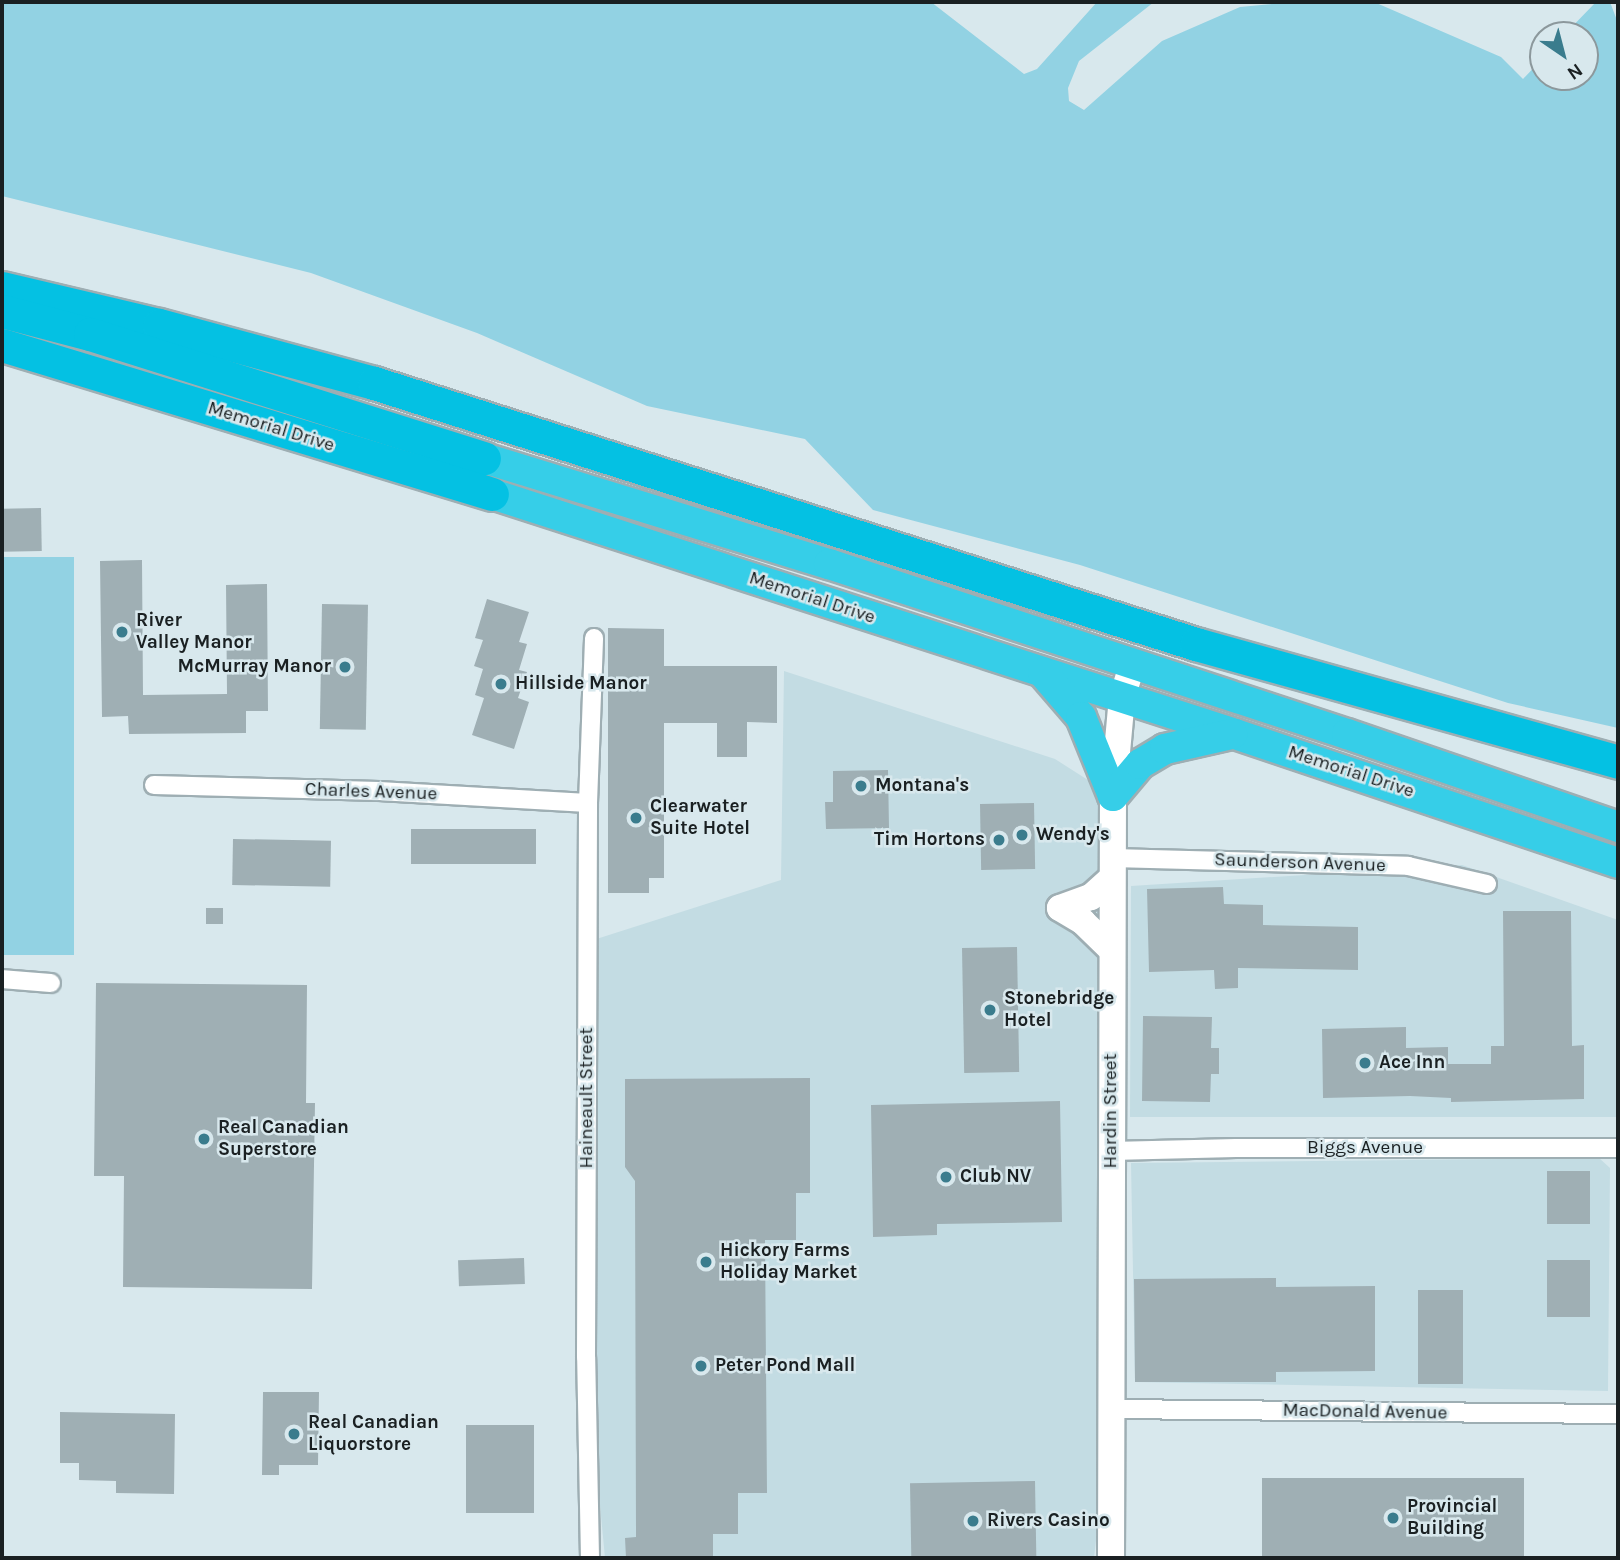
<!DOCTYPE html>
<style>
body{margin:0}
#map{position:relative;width:1620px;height:1560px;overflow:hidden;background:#d8e8ed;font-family:Karla,sans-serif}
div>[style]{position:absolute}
.built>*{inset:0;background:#c3dce3}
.green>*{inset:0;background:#92d2e3;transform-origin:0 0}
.building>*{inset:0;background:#9fafb4;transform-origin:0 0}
.roads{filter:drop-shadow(2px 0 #9eaeb3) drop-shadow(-2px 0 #9eaeb3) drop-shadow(0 2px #9eaeb3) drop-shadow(0 -2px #9eaeb3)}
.minor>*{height:18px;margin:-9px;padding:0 9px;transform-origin:9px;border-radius:9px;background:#fff}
.secondary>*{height:26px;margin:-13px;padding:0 13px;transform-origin:13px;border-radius:13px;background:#fff}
.trunk>*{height:30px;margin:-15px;padding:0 15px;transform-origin:15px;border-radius:15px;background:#36cee8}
.motorway>*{height:33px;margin:-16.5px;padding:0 16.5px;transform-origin:16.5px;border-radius:16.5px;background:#04c1e3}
.dots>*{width:19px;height:19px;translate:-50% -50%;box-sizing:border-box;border:4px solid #d8e8ed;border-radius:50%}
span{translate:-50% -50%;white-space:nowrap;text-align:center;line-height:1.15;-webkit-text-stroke:5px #d8e8ed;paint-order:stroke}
.street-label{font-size:19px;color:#1a2022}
.poi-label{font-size:19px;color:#1a2022;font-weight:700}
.left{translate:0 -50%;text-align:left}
.right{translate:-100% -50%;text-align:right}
.frame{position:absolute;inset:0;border:4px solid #1a2022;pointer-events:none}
.north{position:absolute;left:1529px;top:21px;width:70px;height:70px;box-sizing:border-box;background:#d8e8ed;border:2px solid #8c989c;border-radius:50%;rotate:145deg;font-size:19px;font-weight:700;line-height:28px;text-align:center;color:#1a2022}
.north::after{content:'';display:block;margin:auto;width:24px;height:32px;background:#3a7c8d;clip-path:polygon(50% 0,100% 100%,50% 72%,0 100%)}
</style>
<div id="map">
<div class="built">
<div style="clip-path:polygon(784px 671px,1055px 759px,1113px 796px,1111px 1409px,1094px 1558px,605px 1558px,586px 1357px,587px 942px,781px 880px)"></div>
<div style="clip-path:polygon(1462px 865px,1618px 920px,1618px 1117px,1130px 1117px,1131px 886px)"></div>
<div style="clip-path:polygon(1599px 1158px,1610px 1168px,1608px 1391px,1135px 1382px,1131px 1163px)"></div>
</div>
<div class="green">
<div style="clip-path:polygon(2px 2px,931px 2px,1024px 74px,1037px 69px,1097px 2px,1154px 2px,1079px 61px,1068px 88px,1069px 101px,1084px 110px,1162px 41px,1240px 7px,1292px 2px,1374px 2px,1501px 57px,1523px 79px,1543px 58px,1543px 77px,1585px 77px,1585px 35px,1564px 35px,1596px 2px,1610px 2px,1618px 23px,1618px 728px,1508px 703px,1080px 565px,873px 510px,805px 439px,647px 406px,477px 333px,311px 273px,2px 196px)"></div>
<div style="left:74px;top:557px;width:398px;height:72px;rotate:90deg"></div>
</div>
<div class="building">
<div style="left:41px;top:508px;width:43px;height:39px;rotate:89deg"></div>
<div style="clip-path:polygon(142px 560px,143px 695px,227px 694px,226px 585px,267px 584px,268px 711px,246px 711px,246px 733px,129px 734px,128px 716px,102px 717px,100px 561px)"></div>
<div style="clip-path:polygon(487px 599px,529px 612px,519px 642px,527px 644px,519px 670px,527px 672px,518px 698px,529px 702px,514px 749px,472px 735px,484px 698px,475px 695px,483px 669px,474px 666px,483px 640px,475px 638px)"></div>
<div style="left:322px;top:604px;width:46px;height:125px;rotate:1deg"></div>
<div style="clip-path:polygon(608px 628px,664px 629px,664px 666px,777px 666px,777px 723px,747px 722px,747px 757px,717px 757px,717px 723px,664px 723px,664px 878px,649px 878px,649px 893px,608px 893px)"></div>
<div style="clip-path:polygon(888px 770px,889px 828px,826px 829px,825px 802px,833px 802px,833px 771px)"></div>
<div style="left:1034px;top:803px;width:66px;height:54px;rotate:89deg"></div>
<div style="left:411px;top:829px;width:125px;height:35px"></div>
<div style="left:233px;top:839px;width:98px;height:46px;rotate:1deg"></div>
<div style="clip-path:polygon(1223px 887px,1224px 904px,1263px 905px,1263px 925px,1358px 927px,1358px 970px,1238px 968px,1238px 988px,1215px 989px,1214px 970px,1149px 972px,1147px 889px)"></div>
<div style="left:206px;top:908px;width:17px;height:16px"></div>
<div style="clip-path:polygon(1503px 911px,1571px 911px,1572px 1046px,1584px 1045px,1584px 1099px,1451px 1102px,1451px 1098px,1410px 1096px,1323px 1098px,1322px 1029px,1406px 1027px,1406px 1048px,1448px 1047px,1448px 1064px,1491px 1064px,1491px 1046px,1504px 1046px)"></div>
<div style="left:1017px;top:947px;width:125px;height:55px;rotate:89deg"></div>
<div style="clip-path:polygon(96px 983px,307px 985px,306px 1103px,315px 1103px,312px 1289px,123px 1287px,124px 1176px,94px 1176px)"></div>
<div style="clip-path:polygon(1143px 1016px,1212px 1017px,1211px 1048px,1219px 1048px,1219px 1074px,1211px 1074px,1210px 1102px,1142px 1101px)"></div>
<div style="clip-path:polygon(810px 1078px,810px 1193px,796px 1193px,796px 1240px,765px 1240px,767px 1493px,738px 1493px,738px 1534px,713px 1534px,713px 1558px,626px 1558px,625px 1538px,636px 1537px,635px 1181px,625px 1167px,625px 1079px)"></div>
<div style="clip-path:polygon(1060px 1101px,1062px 1222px,937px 1224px,937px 1235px,873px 1237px,871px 1105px)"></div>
<div style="left:1547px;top:1171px;width:43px;height:53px"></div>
<div style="left:524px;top:1258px;width:26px;height:66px;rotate:88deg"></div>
<div style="left:1547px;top:1260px;width:43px;height:57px"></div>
<div style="clip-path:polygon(1276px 1278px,1276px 1287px,1375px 1286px,1375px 1371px,1276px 1372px,1276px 1382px,1135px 1382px,1134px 1279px)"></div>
<div style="left:1418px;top:1290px;width:45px;height:94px"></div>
<div style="clip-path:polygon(263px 1392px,319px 1392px,318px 1465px,279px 1465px,279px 1475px,262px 1475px)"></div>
<div style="clip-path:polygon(60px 1412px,175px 1414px,174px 1494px,116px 1493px,116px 1481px,79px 1480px,79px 1463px,60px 1463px)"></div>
<div style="left:466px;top:1425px;width:68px;height:88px"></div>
<div style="left:1262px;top:1478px;width:262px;height:80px"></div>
<div style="left:1035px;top:1481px;width:77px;height:125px;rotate:89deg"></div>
</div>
<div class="roads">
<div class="minor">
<div style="left:154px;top:785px;width:225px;rotate:1.5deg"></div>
<div style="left:379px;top:791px;width:209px;rotate:3.3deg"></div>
<div style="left:1112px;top:858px;width:296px;rotate:1.5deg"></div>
<div style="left:1408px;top:866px;width:81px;rotate:12.8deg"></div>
<div style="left:2px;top:979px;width:49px;rotate:4.7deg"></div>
<div style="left:1111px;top:1151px;width:125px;rotate:-1.4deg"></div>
<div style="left:1236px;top:1148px;width:382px"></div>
<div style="left:1111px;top:1409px;width:507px;rotate:0.57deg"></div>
<div style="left:590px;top:1558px;width:201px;rotate:-91.1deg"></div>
<div style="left:586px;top:1357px;width:554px;rotate:-89.79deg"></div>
<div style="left:588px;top:803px;width:165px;rotate:-87.9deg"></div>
</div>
<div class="secondary">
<div style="left:1060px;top:908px;width:27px;rotate:31deg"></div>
<div style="left:1083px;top:922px;width:40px;rotate:44deg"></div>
<div style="left:1060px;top:908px;width:33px;rotate:-20deg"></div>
<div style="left:1091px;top:897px;width:28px;rotate:-42deg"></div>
<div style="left:1111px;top:1558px;width:762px;rotate:-89.85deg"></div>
<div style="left:1113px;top:796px;width:98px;rotate:-84.8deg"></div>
<div style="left:1122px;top:698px;width:34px;rotate:-73deg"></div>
</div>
<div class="trunk">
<div style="left:484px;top:458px;width:361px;rotate:17.1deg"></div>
<div style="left:829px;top:564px;width:545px;rotate:18.17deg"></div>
<div style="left:1347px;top:734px;width:287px;rotate:18.9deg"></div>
<div style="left:492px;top:494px;width:781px;rotate:17.9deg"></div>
<div style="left:1235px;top:734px;width:404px;rotate:18.6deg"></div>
<div style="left:1043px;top:673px;width:58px;rotate:49.2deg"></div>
<div style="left:1081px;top:717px;width:85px;rotate:67.9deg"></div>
<div style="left:1113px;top:796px;width:42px;rotate:-49.8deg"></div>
<div style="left:1140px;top:764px;width:29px;rotate:-31deg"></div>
<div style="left:1165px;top:749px;width:69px;rotate:-12.6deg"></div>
</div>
<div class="motorway">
<div style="left:2px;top:288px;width:161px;rotate:13.3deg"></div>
<div style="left:159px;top:325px;width:223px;rotate:15.1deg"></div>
<div style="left:374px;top:383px;width:862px;rotate:17.62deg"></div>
<div style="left:1196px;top:644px;width:438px;rotate:15.6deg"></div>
<div style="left:2px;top:311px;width:91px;rotate:14.6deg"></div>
<div style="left:90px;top:334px;width:413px;rotate:17.5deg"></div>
<div style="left:2px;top:345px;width:512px;rotate:16.91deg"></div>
</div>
</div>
<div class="dots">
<div style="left:122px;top:632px;background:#3a7c8d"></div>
<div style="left:345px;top:667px;background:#3a7c8d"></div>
<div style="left:501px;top:684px;background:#3a7c8d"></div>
<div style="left:861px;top:786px;background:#3a7c8d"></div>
<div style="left:636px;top:818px;background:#3a7c8d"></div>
<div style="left:1022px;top:835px;background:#3a7c8d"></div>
<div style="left:999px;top:840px;background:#3a7c8d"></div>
<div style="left:990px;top:1010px;background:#3a7c8d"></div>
<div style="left:1365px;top:1063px;background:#3a7c8d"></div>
<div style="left:204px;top:1139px;background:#3a7c8d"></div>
<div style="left:946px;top:1177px;background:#3a7c8d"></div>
<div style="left:706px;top:1262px;background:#3a7c8d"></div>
<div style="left:701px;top:1366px;background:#3a7c8d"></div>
<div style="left:294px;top:1434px;background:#3a7c8d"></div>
<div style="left:1393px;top:1518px;background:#3a7c8d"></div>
<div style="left:973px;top:1521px;background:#3a7c8d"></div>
</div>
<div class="street-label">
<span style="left:271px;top:427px;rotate:17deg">Memorial Drive</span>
<span style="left:812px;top:598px;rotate:18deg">Memorial Drive</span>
<span style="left:1351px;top:772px;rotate:18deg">Memorial Drive</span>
<span style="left:371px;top:792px;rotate:2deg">Charles Avenue</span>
<span style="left:1300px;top:863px;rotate:2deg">Saunderson Avenue</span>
<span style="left:587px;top:1098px;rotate:-90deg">Haineault Street</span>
<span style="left:1111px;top:1111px;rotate:-90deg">Hardin Street</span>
<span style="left:1365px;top:1148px">Biggs Avenue</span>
<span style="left:1365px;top:1412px;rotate:1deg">MacDonald Avenue</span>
</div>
<div class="poi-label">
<span class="left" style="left:136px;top:632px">River<br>Valley Manor</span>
<span class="right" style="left:331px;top:667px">McMurray Manor</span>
<span class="left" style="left:515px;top:684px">Hillside Manor</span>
<span class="left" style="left:875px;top:786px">Montana's</span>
<span class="left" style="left:650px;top:818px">Clearwater<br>Suite Hotel</span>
<span class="left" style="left:1036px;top:835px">Wendy's</span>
<span class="right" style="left:985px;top:840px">Tim Hortons</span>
<span class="left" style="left:1004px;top:1010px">Stonebridge<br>Hotel</span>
<span class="left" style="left:1379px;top:1063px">Ace Inn</span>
<span class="left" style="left:218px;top:1139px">Real Canadian<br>Superstore</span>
<span class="left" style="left:960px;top:1177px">Club NV</span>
<span class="left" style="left:720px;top:1262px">Hickory Farms<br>Holiday Market</span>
<span class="left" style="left:715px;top:1366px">Peter Pond Mall</span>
<span class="left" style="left:308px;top:1434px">Real Canadian<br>Liquorstore</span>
<span class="left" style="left:1407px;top:1518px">Provincial<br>Building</span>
<span class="left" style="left:987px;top:1521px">Rivers Casino</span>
</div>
<div class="frame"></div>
<div class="north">N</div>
</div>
